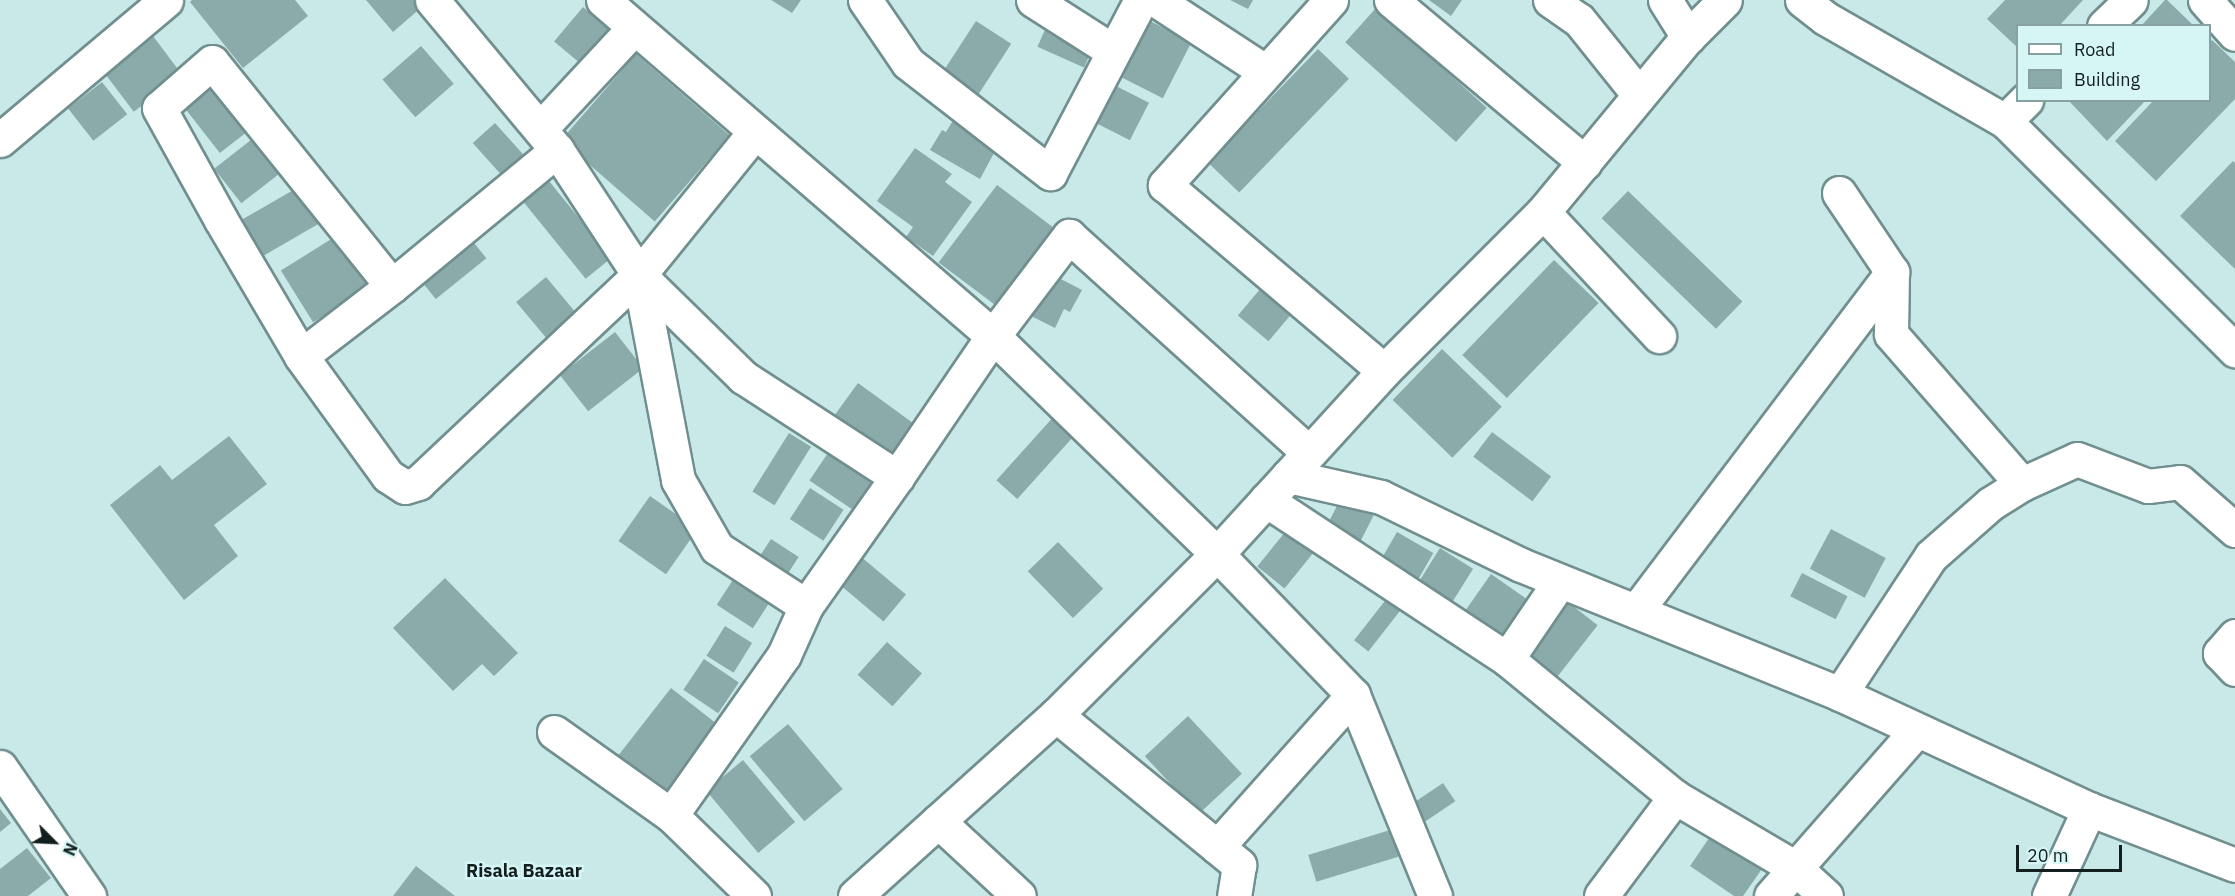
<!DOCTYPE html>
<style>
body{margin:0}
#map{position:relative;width:2235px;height:896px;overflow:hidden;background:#c9e9e9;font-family:"IBM Plex Sans",sans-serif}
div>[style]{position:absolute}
.building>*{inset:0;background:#8baaaa;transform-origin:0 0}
.roads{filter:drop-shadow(2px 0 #718f8e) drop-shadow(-2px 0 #718f8e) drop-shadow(0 2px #718f8e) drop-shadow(0 -2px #718f8e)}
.street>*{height:33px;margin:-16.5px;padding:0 16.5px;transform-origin:16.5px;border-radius:16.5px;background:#fff}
.secondary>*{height:33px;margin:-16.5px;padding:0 16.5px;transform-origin:16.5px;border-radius:16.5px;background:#fff}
span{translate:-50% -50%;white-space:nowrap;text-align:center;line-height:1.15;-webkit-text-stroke:5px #d6f6f6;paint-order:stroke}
.neighbourhood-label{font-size:18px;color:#131f1e;font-weight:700}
.legend{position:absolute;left:2016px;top:24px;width:195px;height:78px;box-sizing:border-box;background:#d6f6f6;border:2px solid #88a0a0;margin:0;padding:8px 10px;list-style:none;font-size:18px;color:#131f1e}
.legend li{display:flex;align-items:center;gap:12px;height:30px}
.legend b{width:30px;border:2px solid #88a0a0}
.north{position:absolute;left:24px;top:812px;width:60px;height:60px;-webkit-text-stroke:4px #d6f6f6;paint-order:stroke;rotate:114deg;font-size:16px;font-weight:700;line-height:24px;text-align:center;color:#131f1e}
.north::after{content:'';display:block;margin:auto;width:21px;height:27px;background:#131f1e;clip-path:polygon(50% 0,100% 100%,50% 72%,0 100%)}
.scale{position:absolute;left:2016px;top:845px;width:106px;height:27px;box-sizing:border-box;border:3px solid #131f1e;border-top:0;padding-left:8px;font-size:18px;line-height:21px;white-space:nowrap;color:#131f1e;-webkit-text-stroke:4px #d6f6f6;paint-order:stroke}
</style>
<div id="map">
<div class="building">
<div style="clip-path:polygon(192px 0,295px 0,308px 16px,243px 68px,190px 2px)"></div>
<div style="clip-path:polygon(366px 0,430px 0,393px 32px)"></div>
<div style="clip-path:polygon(771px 0,801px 0,792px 13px)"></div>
<div style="clip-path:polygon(1230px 0,1253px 0,1248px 9px)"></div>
<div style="clip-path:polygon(1429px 0,1462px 0,1451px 16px)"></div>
<div style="clip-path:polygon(2005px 0,2083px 0,2059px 26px,2018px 26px,2018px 48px,1987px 19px)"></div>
<div style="clip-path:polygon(2165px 0,2167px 0,2194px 26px,2141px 26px)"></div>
<div style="left:583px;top:7px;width:43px;height:45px;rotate:40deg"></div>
<div style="left:1376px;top:8px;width:149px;height:46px;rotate:42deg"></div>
<div style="left:1146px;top:19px;width:51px;height:63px;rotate:27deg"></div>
<div style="left:976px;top:21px;width:42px;height:66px;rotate:33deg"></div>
<div style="left:1048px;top:23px;width:51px;height:26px;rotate:24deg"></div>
<div style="left:153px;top:36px;width:49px;height:61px;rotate:53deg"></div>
<div style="clip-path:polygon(2212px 40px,2235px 62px,2235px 99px,2156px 181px,2115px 141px,2154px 100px,2210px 100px,2210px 42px)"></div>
<div style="left:421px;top:46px;width:50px;height:51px;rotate:49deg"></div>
<div style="left:1318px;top:49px;width:43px;height:158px;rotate:44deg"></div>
<div style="left:636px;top:54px;width:124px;height:114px;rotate:41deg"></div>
<div style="left:209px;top:79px;width:65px;height:37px;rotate:52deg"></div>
<div style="left:102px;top:82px;width:41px;height:43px;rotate:52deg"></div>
<div style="left:1116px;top:86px;width:37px;height:42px;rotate:27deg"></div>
<div style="clip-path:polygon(2068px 100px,2146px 100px,2107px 141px)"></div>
<div style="clip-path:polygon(957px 114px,1001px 140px,980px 179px,930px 150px,942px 130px,946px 132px)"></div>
<div style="left:495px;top:123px;width:45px;height:30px;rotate:48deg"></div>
<div style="left:256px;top:136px;width:44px;height:53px;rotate:52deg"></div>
<div style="clip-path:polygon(915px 148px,952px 174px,945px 182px,972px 202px,933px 256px,906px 237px,913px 227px,877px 201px)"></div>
<div style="clip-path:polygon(2233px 161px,2235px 163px,2235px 269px,2180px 216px)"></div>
<div style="left:549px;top:181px;width:99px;height:33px;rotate:51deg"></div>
<div style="left:302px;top:185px;width:42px;height:76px;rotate:60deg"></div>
<div style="left:997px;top:185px;width:80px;height:97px;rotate:37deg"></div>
<div style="left:1628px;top:191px;width:159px;height:38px;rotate:44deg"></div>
<div style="left:341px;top:233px;width:61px;height:71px;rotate:58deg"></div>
<div style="left:470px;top:238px;width:26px;height:65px;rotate:51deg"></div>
<div style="left:1554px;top:260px;width:62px;height:132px;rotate:44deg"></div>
<div style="clip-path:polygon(1055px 276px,1082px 290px,1070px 312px,1064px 309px,1055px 328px,1029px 315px,1039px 295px,1044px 297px)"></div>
<div style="left:546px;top:277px;width:57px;height:39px;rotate:50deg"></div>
<div style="left:1261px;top:288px;width:40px;height:36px;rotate:40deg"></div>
<div style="left:615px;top:332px;width:46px;height:70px;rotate:52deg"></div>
<div style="left:1442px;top:349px;width:83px;height:71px;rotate:44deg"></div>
<div style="left:858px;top:383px;width:76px;height:47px;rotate:36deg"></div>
<div style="left:1056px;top:414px;width:28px;height:89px;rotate:42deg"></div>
<div style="left:1492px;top:432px;width:74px;height:31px;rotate:37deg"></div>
<div style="left:789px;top:433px;width:26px;height:69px;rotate:32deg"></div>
<div style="clip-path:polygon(229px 436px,267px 484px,214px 525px,238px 556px,184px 600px,110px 505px,160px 465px,172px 480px)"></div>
<div style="left:834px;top:444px;width:62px;height:44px;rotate:34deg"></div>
<div style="left:810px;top:488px;width:40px;height:37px;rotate:33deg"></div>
<div style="left:650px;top:496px;width:58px;height:55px;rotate:35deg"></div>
<div style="left:1342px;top:496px;width:37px;height:42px;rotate:27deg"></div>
<div style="left:1290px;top:526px;width:35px;height:52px;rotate:39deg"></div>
<div style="left:1831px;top:529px;width:62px;height:45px;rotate:28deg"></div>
<div style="left:1397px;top:532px;width:42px;height:34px;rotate:30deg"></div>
<div style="left:771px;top:539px;width:33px;height:31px;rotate:33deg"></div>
<div style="left:1058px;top:542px;width:65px;height:42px;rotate:46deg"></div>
<div style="left:1440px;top:548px;width:39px;height:46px;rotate:32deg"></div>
<div style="left:860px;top:556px;width:60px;height:35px;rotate:40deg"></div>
<div style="left:738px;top:572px;width:43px;height:39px;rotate:33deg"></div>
<div style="left:1802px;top:573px;width:51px;height:26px;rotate:27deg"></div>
<div style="left:1491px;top:574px;width:54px;height:54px;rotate:35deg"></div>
<div style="clip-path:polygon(445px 578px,518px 653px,494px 676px,482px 664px,453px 691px,393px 628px)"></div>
<div style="left:1559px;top:595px;width:49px;height:74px;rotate:38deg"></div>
<div style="left:1388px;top:597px;width:18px;height:55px;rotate:38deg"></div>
<div style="left:725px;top:626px;width:32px;height:35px;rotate:32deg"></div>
<div style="left:887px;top:642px;width:47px;height:44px;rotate:42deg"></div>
<div style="left:704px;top:659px;width:42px;height:37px;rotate:34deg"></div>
<div style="left:671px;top:688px;width:62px;height:91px;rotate:38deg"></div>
<div style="left:1188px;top:716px;width:79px;height:59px;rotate:47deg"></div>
<div style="left:788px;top:724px;width:85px;height:50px;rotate:50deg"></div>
<div style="left:743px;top:760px;width:81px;height:48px;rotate:50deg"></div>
<div style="left:1443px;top:783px;width:22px;height:47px;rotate:56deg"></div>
<div style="clip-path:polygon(0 809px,11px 823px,0 832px)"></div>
<div style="left:1400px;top:827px;width:28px;height:96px;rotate:73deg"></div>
<div style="clip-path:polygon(1714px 831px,1764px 866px,1743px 896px,1734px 896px,1690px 866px)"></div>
<div style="clip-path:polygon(27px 848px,51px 878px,28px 896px,0 896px,0 869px)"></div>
<div style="clip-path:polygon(416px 866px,455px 896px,393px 896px)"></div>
</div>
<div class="roads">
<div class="street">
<div style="left:432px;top:0;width:195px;rotate:50.2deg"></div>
<div style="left:557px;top:150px;width:149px;rotate:56.7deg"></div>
<div style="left:639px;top:275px;width:146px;rotate:44.4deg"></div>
<div style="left:743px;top:377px;width:184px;rotate:33deg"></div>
<div style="left:897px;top:477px;width:158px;rotate:125.2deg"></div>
<div style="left:806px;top:606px;width:54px;rotate:114.2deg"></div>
<div style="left:784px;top:655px;width:196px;rotate:125.2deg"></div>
<div style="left:603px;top:0;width:515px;rotate:40.75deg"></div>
<div style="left:993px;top:336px;width:313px;rotate:44.2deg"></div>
<div style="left:1217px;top:554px;width:196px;rotate:46deg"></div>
<div style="left:1353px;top:695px;width:217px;rotate:67.8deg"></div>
<div style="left:865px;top:0;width:76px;rotate:55.7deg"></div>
<div style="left:908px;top:63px;width:180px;rotate:37.8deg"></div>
<div style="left:1050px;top:173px;width:195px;rotate:-62.3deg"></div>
<div style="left:1033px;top:0;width:95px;rotate:32.5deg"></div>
<div style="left:1156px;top:0;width:131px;rotate:33.2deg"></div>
<div style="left:1331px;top:0;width:249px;rotate:131.9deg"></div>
<div style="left:1165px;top:185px;width:287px;rotate:40.3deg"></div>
<div style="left:1391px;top:0;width:253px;rotate:40deg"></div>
<div style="left:1550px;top:0;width:35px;rotate:35deg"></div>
<div style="left:1579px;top:20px;width:96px;rotate:51.3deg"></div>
<div style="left:2205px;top:0;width:45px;rotate:48.6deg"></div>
<div style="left:2104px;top:26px;width:37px;rotate:-44deg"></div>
<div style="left:2005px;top:121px;width:30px;rotate:-45deg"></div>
<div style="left:540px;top:129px;width:138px;rotate:-47.1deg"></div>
<div style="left:0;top:140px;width:217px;rotate:-40.1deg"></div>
<div style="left:1839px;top:193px;width:95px;rotate:56.1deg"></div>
<div style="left:1892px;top:272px;width:62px;rotate:90.9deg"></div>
<div style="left:1891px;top:334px;width:199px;rotate:48.9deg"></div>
<div style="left:1543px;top:212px;width:170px;rotate:46.9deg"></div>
<div style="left:639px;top:275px;width:209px;rotate:79.2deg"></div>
<div style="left:678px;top:480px;width:78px;rotate:60.2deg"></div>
<div style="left:717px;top:548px;width:106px;rotate:33.1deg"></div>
<div style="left:392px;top:286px;width:287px;rotate:-128.8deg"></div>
<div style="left:212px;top:62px;width:70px;rotate:139deg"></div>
<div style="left:159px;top:108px;width:128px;rotate:61deg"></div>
<div style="left:221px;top:220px;width:158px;rotate:59.5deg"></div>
<div style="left:301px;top:356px;width:148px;rotate:54.1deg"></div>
<div style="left:388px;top:476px;width:20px;rotate:33deg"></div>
<div style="left:405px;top:487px;width:14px;rotate:-17deg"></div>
<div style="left:418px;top:483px;width:303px;rotate:-43.3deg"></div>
<div style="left:639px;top:275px;width:184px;rotate:-51deg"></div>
<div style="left:301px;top:356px;width:115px;rotate:-37.6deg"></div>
<div style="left:392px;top:286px;width:214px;rotate:-39.5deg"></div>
<div style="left:1288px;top:476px;width:95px;rotate:12.7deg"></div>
<div style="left:1381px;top:497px;width:156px;rotate:25.9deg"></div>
<div style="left:1521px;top:565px;width:344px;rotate:22deg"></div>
<div style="left:1840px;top:694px;width:274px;rotate:24.8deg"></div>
<div style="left:2089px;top:809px;width:156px;rotate:21deg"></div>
<div style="left:897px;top:477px;width:171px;rotate:-55.8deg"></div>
<div style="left:993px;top:336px;width:126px;rotate:-52.8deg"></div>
<div style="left:1069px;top:236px;width:322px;rotate:42.1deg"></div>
<div style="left:1266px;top:500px;width:289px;rotate:33.4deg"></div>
<div style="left:1507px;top:659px;width:217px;rotate:39.4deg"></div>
<div style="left:1675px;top:797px;width:138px;rotate:30.5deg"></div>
<div style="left:1794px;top:867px;width:43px;rotate:42.2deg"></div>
<div style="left:1636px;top:611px;width:425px;rotate:-52.9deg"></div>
<div style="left:2235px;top:636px;width:23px;rotate:131deg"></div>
<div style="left:2220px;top:653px;width:22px;rotate:47deg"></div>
<div style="left:1507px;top:659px;width:94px;rotate:-55.8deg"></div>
<div style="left:1840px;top:694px;width:165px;rotate:-56.6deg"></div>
<div style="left:1931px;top:556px;width:79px;rotate:-41.4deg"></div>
<div style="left:1990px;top:504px;width:38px;rotate:-32deg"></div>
<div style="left:2022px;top:484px;width:60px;rotate:-24.4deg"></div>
<div style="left:2077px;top:459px;width:76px;rotate:20.8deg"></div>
<div style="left:2148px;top:486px;width:32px;rotate:-7deg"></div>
<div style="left:2180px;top:482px;width:73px;rotate:41.1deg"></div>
<div style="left:1056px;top:715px;width:237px;rotate:39.3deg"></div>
<div style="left:1239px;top:865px;width:31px;rotate:99deg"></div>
<div style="left:554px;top:732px;width:143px;rotate:35.4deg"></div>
<div style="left:671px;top:815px;width:116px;rotate:44.3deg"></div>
<div style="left:0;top:767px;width:157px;rotate:55.4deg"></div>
<div style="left:938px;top:821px;width:110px;rotate:42.8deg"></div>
<div style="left:1217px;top:847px;width:204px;rotate:-48.2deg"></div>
<div style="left:1601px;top:896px;width:124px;rotate:-53.2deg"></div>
<div style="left:1771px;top:896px;width:220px;rotate:-48.7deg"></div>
<div style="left:2049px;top:896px;width:96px;rotate:-65.3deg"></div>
</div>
<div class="secondary">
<div style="left:1665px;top:0;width:44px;rotate:58.1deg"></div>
<div style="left:1802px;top:0;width:29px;rotate:38deg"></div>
<div style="left:1825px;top:18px;width:207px;rotate:29.8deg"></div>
<div style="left:2005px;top:121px;width:325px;rotate:44.9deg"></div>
<div style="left:855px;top:896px;width:270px;rotate:-42deg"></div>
<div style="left:1056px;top:715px;width:228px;rotate:-45deg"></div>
<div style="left:1217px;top:554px;width:248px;rotate:-47.6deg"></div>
<div style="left:1384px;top:371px;width:225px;rotate:-45deg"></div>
<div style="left:1543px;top:212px;width:227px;rotate:-50.4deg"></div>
<div style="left:1688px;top:37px;width:52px;rotate:-45deg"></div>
</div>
</div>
<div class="neighbourhood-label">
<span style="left:524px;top:871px">Risala Bazaar</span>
</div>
<ul class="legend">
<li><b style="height:8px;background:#fff"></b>Road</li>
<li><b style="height:16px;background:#8baaaa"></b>Building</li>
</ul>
<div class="north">N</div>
<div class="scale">20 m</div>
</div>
